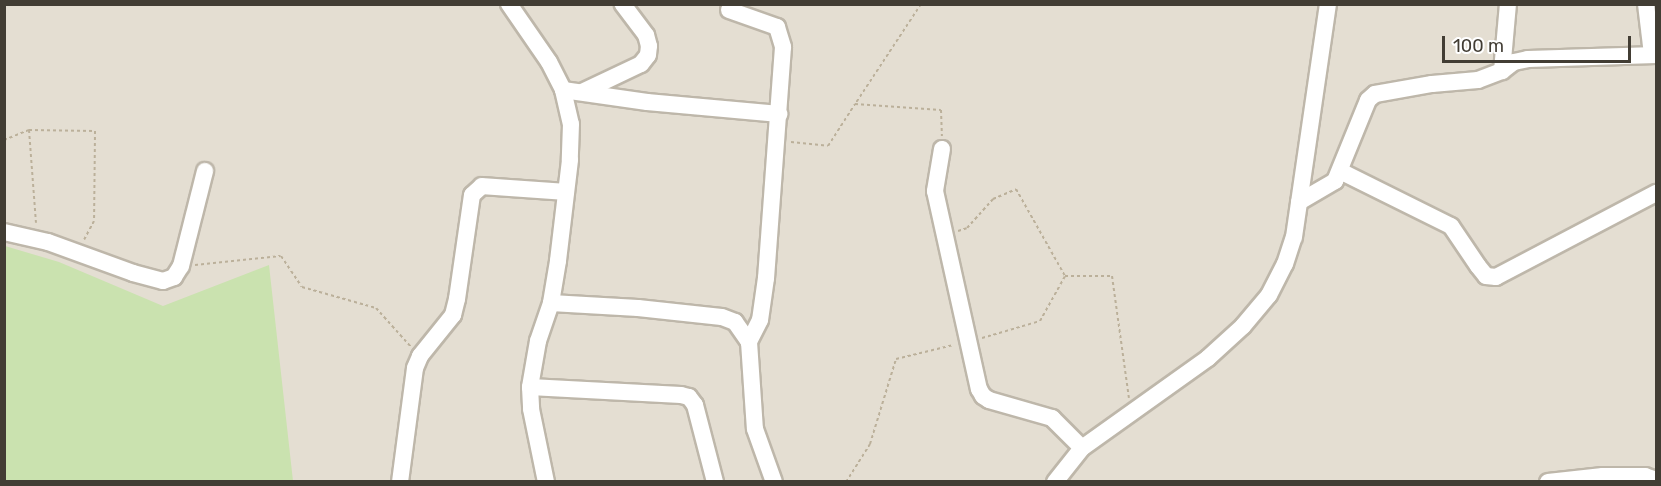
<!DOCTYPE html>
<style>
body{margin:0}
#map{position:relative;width:1661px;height:486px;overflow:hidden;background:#f0ede4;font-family:Rubik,sans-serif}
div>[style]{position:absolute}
.residential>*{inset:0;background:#e4ded2;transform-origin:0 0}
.green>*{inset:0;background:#cae2af}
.path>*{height:2px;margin-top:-1px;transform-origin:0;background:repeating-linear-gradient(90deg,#bbb09a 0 3px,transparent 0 6px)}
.roads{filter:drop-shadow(2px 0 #beb7aa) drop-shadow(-2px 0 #beb7aa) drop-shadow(0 2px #beb7aa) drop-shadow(0 -2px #beb7aa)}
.minor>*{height:16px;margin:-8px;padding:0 8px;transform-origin:8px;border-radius:8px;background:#fff}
span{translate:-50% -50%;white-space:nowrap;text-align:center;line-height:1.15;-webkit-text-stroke:5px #fff;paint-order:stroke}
.frame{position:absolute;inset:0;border:6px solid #423d34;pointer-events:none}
.scale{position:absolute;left:1442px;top:36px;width:189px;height:27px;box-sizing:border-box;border:3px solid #423d34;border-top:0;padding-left:8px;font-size:18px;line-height:21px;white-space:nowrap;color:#423d34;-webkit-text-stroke:4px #fff;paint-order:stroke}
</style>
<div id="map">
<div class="residential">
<div style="left:5px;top:5px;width:1651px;height:476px"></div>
</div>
<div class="green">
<div style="clip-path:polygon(5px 246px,59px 262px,163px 306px,269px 265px,293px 481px,5px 481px)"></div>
</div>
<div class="path">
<div style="left:921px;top:4px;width:120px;rotate:123.4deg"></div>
<div style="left:855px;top:104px;width:86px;rotate:4deg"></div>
<div style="left:941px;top:110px;width:26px;rotate:88deg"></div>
<div style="left:29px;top:130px;width:66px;rotate:0.9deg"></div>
<div style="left:95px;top:131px;width:90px;rotate:90.6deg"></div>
<div style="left:94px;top:221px;width:21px;rotate:118deg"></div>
<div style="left:4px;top:140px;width:27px;rotate:-22deg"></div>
<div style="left:29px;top:130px;width:93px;rotate:85.7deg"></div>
<div style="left:791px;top:142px;width:37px;rotate:6deg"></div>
<div style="left:828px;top:146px;width:50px;rotate:-57.3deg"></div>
<div style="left:958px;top:231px;width:9px;rotate:-18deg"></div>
<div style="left:967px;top:228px;width:39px;rotate:-48deg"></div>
<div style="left:993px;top:199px;width:25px;rotate:-23deg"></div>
<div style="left:1016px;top:189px;width:100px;rotate:60.6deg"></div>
<div style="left:195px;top:265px;width:86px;rotate:-6deg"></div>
<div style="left:281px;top:256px;width:37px;rotate:56deg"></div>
<div style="left:302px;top:287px;width:77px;rotate:15.8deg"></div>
<div style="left:376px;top:308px;width:52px;rotate:48.1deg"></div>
<div style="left:982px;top:338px;width:60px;rotate:-16.3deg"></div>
<div style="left:1040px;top:321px;width:51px;rotate:-60.9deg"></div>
<div style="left:1065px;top:276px;width:47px"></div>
<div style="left:1112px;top:276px;width:123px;rotate:82.1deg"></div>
<div style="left:846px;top:482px;width:45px;rotate:-57.7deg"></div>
<div style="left:870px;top:444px;width:89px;rotate:-73deg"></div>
<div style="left:896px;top:359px;width:59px;rotate:-13.8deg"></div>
</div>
<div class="roads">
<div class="minor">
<div style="left:509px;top:4px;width:70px;rotate:55.4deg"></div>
<div style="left:549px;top:62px;width:31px;rotate:63deg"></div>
<div style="left:563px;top:90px;width:35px;rotate:77deg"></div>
<div style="left:571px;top:124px;width:36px;rotate:92deg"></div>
<div style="left:570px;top:160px;width:102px;rotate:96.8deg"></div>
<div style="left:558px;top:261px;width:43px;rotate:99.5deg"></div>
<div style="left:551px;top:303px;width:40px;rotate:108.9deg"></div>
<div style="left:538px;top:341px;width:47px;rotate:99.9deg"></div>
<div style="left:530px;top:387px;width:22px;rotate:87deg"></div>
<div style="left:531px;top:409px;width:75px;rotate:78.4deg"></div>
<div style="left:1646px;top:4px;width:50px;rotate:83.2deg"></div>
<div style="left:729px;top:10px;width:51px;rotate:19.5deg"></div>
<div style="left:777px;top:27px;width:21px;rotate:73deg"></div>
<div style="left:783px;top:47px;width:232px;rotate:94.2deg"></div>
<div style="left:766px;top:278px;width:42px;rotate:98.1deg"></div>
<div style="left:760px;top:320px;width:25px;rotate:117deg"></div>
<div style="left:1502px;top:71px;width:67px;rotate:-84.9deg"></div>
<div style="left:563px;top:90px;width:85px;rotate:8.1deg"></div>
<div style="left:647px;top:102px;width:133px;rotate:5.2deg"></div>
<div style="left:582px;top:92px;width:65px;rotate:-25.4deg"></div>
<div style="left:641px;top:64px;width:11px;rotate:-52deg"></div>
<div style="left:648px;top:55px;width:9px;rotate:-84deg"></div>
<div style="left:649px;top:46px;width:11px;rotate:-105deg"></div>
<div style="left:646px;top:35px;width:39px;rotate:-127deg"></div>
<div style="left:942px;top:149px;width:43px;rotate:99.5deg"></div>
<div style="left:935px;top:191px;width:203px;rotate:77.5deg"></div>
<div style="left:979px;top:389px;width:8px;rotate:60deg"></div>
<div style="left:983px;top:396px;width:7px;rotate:34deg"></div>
<div style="left:989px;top:400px;width:66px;rotate:15.9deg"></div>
<div style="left:1052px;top:418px;width:42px;rotate:45deg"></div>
<div style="left:1340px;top:171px;width:124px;rotate:26.4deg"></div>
<div style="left:1451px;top:226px;width:48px;rotate:56deg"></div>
<div style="left:1478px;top:266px;width:13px;rotate:51deg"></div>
<div style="left:1486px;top:276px;width:10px;rotate:6deg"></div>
<div style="left:1496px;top:277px;width:181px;rotate:-27.7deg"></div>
<div style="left:1299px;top:202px;width:42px;rotate:-30.3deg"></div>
<div style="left:1335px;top:181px;width:87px;rotate:-67.8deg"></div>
<div style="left:1368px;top:100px;width:9px;rotate:-41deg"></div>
<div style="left:1375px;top:94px;width:58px;rotate:-10deg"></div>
<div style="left:1432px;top:84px;width:46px;rotate:-5deg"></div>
<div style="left:1478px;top:80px;width:26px;rotate:-21deg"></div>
<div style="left:1502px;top:71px;width:15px;rotate:-37deg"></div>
<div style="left:1514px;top:62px;width:14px;rotate:-12deg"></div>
<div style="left:1528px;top:59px;width:128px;rotate:-1.8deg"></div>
<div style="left:4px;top:232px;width:45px;rotate:12.8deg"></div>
<div style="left:48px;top:242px;width:90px;rotate:20deg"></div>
<div style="left:133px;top:273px;width:31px;rotate:15deg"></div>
<div style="left:163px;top:281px;width:12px;rotate:-20deg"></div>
<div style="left:174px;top:277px;width:13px;rotate:-58deg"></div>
<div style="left:181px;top:266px;width:98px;rotate:-75.8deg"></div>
<div style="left:551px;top:303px;width:87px;rotate:3.3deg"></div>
<div style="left:638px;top:308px;width:84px;rotate:6.1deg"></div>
<div style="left:722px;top:317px;width:14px;rotate:21deg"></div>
<div style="left:735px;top:322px;width:24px;rotate:55deg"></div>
<div style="left:749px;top:342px;width:87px;rotate:86.1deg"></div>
<div style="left:755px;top:429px;width:56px;rotate:70.3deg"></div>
<div style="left:530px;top:387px;width:151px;rotate:3deg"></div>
<div style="left:681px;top:395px;width:8px;rotate:14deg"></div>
<div style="left:689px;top:397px;width:10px;rotate:53deg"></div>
<div style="left:695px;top:405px;width:80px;rotate:75.4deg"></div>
<div style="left:400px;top:482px;width:115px;rotate:-82.5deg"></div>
<div style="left:415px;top:368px;width:13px;rotate:-67deg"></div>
<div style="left:420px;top:356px;width:53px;rotate:-51.2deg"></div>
<div style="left:453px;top:315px;width:16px;rotate:-76deg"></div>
<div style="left:457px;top:299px;width:105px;rotate:-81.8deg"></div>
<div style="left:472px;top:195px;width:13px;rotate:-42deg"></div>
<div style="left:482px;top:186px;width:84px;rotate:4.1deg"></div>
<div style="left:1055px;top:482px;width:43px;rotate:-51.5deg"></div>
<div style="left:1082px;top:448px;width:155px;rotate:-35.5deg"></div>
<div style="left:1208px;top:358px;width:47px;rotate:-42.4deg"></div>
<div style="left:1243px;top:326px;width:40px;rotate:-50deg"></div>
<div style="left:1269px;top:295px;width:35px;rotate:-63deg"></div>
<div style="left:1285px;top:264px;width:28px;rotate:-72deg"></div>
<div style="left:1294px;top:237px;width:235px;rotate:-81.7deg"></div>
<div style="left:1548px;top:482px;width:55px;rotate:-6.2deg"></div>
<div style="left:1603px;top:476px;width:42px"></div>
<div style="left:1645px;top:476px;width:12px;rotate:20deg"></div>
</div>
</div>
<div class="frame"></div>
<div class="scale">100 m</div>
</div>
